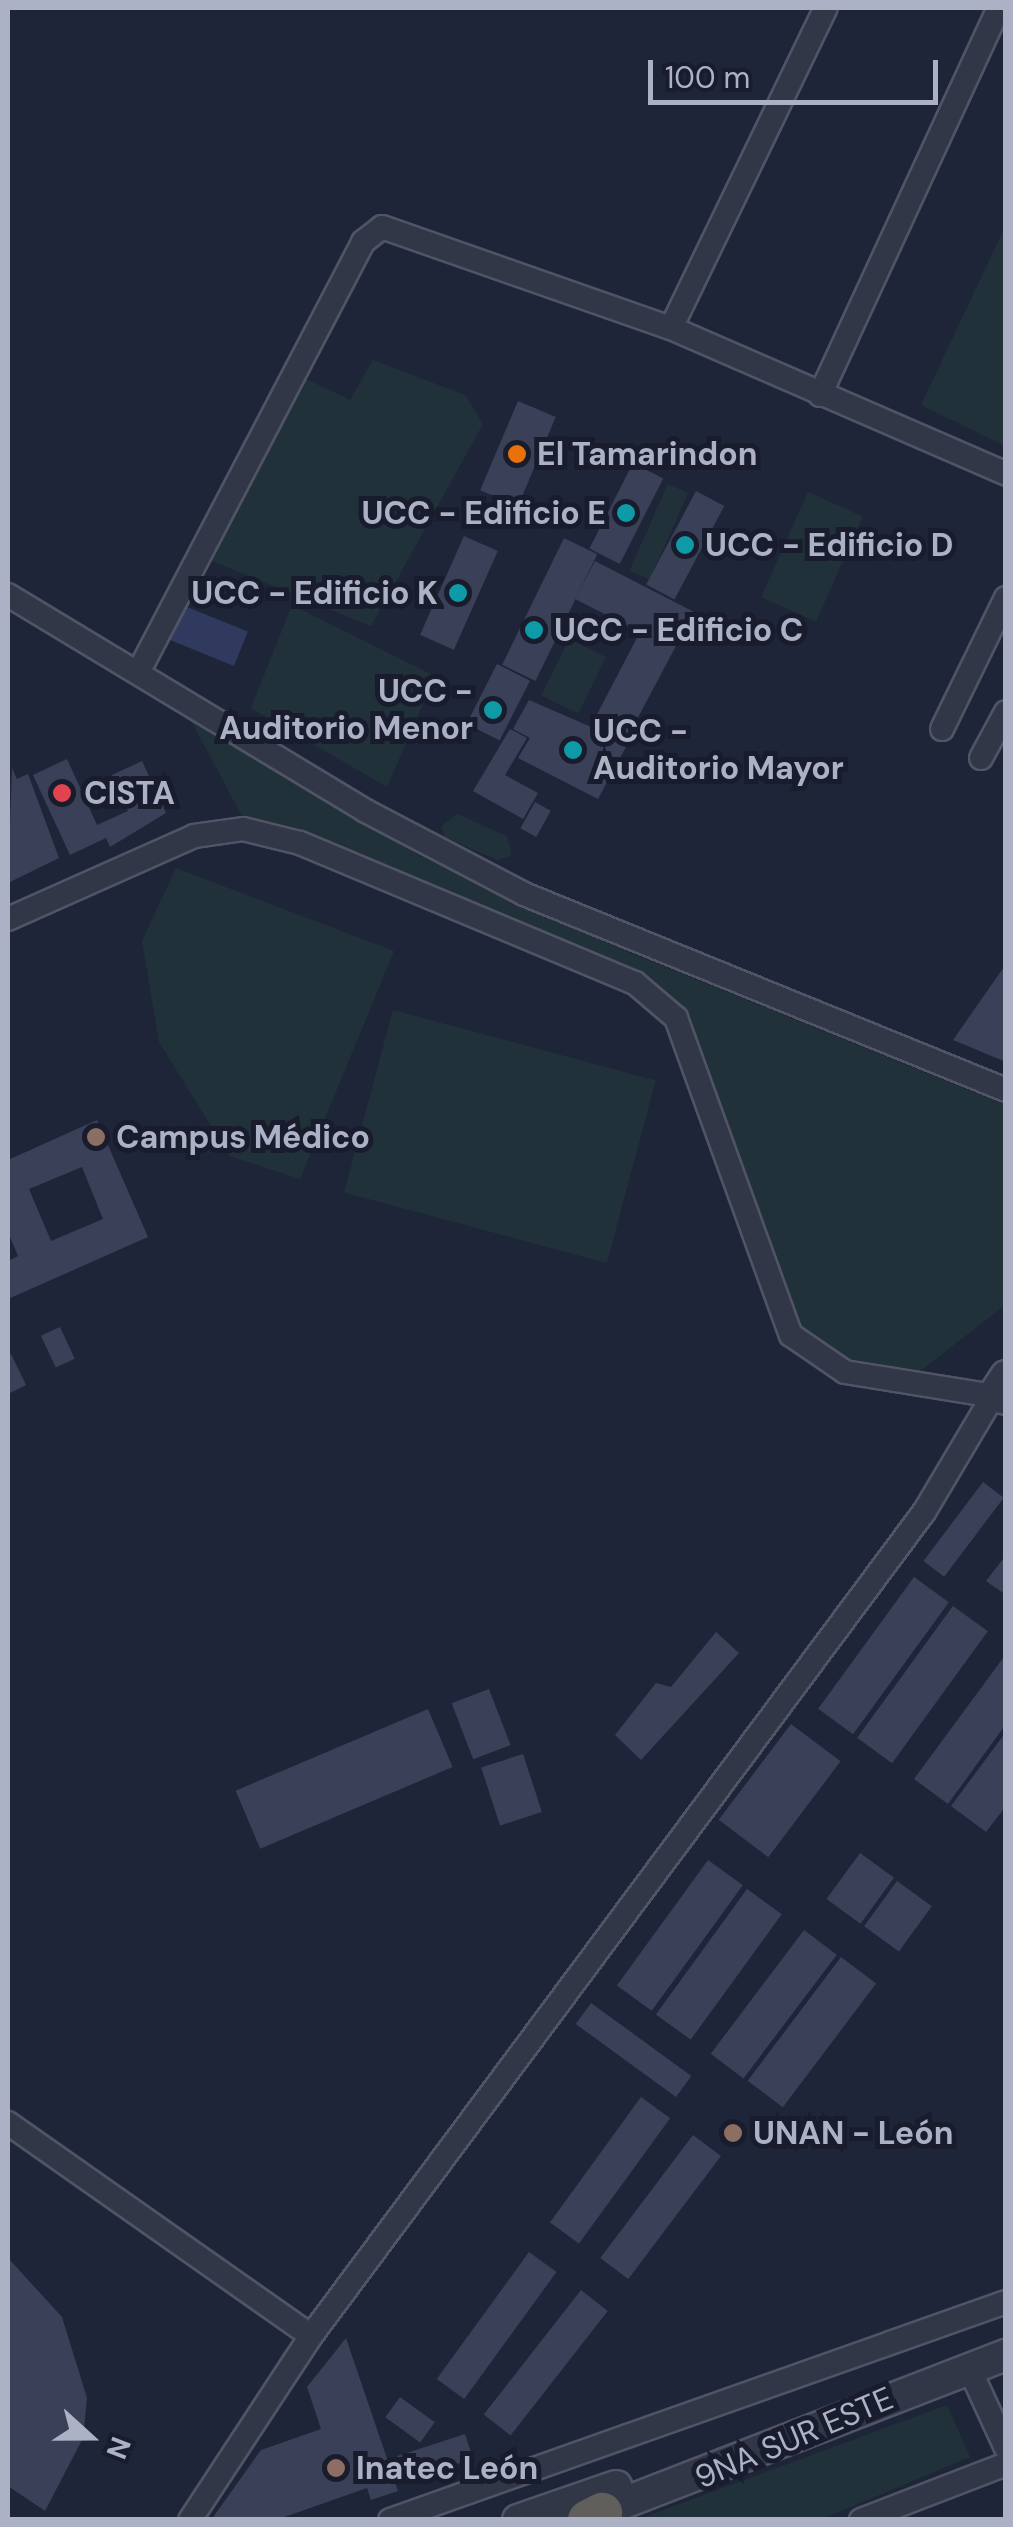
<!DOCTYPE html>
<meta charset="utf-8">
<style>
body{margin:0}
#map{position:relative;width:1013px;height:2527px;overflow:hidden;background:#1f2538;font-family:"DM Sans",sans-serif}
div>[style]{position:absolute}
.green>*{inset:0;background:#213139;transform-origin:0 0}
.water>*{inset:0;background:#2f3a5e;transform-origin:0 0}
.building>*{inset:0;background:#3a4058;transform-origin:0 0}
.roads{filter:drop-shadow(2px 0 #505466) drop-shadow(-2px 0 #505466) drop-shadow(0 2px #505466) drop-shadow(0 -2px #505466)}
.minor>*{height:22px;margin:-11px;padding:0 11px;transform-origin:11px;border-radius:11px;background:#323748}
.tertiary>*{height:30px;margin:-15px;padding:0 15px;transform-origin:15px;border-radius:15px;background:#323748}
.trunk>*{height:40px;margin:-20px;padding:0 20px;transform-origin:20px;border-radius:20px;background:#605f5c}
.dots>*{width:28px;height:28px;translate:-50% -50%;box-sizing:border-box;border:5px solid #181c2c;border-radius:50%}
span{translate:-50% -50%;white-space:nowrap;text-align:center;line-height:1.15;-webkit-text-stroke:10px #181c2c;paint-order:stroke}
.poi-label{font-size:32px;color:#acb1c5;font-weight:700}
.left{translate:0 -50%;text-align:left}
.right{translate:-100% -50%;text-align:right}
.street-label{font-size:32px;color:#acb1c5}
.frame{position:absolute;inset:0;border:10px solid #acb1c5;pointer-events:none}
.north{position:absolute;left:40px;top:2387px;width:100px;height:100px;-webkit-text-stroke:8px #181c2c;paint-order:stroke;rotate:111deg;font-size:28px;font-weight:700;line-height:40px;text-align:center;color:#acb1c5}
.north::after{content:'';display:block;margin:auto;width:35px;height:45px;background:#acb1c5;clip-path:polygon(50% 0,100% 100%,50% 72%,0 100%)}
.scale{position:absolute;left:648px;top:60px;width:290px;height:45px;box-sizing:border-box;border:5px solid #acb1c5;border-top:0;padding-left:12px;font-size:30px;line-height:35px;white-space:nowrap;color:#acb1c5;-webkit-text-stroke:8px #181c2c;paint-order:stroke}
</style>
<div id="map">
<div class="green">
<div style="clip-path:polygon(1005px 227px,1005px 446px,921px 405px)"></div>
<div style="clip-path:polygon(373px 360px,465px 395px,483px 424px,371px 626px,202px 557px,288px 370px,350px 400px)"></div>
<div style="left:668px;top:484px;width:22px;height:95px;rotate:24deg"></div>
<div style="left:808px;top:492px;width:60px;height:115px;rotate:24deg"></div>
<div style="clip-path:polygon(292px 605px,435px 676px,387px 787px,251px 708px)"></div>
<div style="left:569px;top:639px;width:41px;height:63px;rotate:26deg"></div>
<div style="clip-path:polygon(185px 709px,420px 856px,616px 947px,1005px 1105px,1005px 1305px,913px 1377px,816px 1350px,795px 1323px,683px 1008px,644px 975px,244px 820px)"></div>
<div style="clip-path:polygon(457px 814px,507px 836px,512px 855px,497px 860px,445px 837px,441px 827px)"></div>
<div style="clip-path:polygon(176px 868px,394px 951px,300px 1179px,230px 1156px,159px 1042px,142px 941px)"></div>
<div style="left:393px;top:1010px;width:272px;height:189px;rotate:15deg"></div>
<div style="clip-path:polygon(947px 2405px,970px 2457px,822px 2519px,639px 2519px)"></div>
</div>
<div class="water">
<div style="left:182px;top:605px;width:71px;height:37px;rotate:22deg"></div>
</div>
<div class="building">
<div style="left:518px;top:401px;width:41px;height:97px;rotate:23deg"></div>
<div style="left:633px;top:463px;width:34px;height:96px;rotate:27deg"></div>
<div style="left:696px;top:491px;width:32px;height:106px;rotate:28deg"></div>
<div style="left:464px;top:536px;width:37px;height:108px;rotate:24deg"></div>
<div style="left:564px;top:538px;width:37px;height:141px;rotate:26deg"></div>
<div style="clip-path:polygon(595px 561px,694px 612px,626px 740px,593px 722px,640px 632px,575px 599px)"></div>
<div style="left:497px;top:664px;width:37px;height:67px;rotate:27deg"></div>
<div style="clip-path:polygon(529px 700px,628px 743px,598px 799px,518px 758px,530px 738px,513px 729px)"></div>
<div style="clip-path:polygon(510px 729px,527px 738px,505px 775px,538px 793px,523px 819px,473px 791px)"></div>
<div style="clip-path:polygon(67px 759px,97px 825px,128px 811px,112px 775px,142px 761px,166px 813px,110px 847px,106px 838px,70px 855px,33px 775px)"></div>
<div style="clip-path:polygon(12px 768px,17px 779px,28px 774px,59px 858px,8px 883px)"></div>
<div style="left:535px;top:802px;width:18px;height:30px;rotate:29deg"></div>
<div style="clip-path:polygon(1006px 964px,1006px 1062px,953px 1040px)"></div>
<div style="clip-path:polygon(evenodd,97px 1120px,148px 1237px,8px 1299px,8px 1261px,18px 1256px,8px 1232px,8px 1160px,97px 1120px,82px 1167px,103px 1219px,51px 1241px,29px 1189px,82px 1167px)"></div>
<div style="left:60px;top:1327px;width:35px;height:21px;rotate:65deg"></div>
<div style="clip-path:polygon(11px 1354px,26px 1385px,10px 1393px,8px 1355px)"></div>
<div style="left:983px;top:1482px;width:26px;height:99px;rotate:37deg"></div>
<div style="clip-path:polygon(1006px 1555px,1006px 1595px,986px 1581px)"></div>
<div style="left:914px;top:1577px;width:43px;height:163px;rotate:36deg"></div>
<div style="left:953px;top:1606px;width:43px;height:163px;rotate:36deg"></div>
<div style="clip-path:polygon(716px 1632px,739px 1653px,641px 1760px,615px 1735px,656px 1683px,671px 1687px)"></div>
<div style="clip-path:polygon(1006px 1654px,1006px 1724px,948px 1804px,914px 1779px)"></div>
<div style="left:489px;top:1689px;width:60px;height:40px;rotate:69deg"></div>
<div style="left:428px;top:1709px;width:63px;height:209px;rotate:67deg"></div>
<div style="left:791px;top:1724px;width:62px;height:120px;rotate:37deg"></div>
<div style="clip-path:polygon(1006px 1732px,1006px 1806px,986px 1832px,951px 1806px)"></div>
<div style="left:523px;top:1754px;width:61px;height:44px;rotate:72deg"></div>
<div style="left:860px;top:1853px;width:42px;height:57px;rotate:36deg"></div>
<div style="left:708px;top:1860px;width:43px;height:155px;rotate:36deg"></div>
<div style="left:897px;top:1881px;width:43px;height:56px;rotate:36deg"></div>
<div style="left:747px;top:1889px;width:43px;height:155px;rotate:36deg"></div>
<div style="left:804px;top:1930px;width:41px;height:155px;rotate:37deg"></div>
<div style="left:841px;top:1957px;width:44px;height:155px;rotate:37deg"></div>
<div style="left:591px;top:2003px;width:124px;height:26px;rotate:36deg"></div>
<div style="left:641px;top:2097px;width:36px;height:155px;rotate:36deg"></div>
<div style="left:693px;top:2135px;width:35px;height:154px;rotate:37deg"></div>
<div style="left:529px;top:2252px;width:34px;height:157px;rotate:36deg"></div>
<div style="clip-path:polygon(8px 2258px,62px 2317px,87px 2398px,83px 2438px,45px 2511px,8px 2486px)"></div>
<div style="left:581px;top:2290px;width:34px;height:158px;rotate:38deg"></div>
<div style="clip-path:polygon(346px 2338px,398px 2491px,371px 2500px,367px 2488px,276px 2520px,211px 2520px,261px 2450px,321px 2429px,307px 2387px)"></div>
<div style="left:400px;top:2397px;width:43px;height:25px;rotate:36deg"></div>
<div style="left:465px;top:2434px;width:26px;height:71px;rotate:72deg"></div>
</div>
<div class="roads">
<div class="minor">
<div style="left:671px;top:328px;width:356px;rotate:-64.2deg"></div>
<div style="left:820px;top:395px;width:426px;rotate:-65.2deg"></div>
<div style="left:8px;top:595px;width:418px;rotate:31.1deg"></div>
<div style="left:366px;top:811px;width:178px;rotate:27.7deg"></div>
<div style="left:524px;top:894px;width:520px;rotate:22.13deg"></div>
<div style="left:140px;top:669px;width:482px;rotate:-62.4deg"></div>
<div style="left:363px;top:242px;width:24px;rotate:-38deg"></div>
<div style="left:382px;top:227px;width:306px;rotate:19.3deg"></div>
<div style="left:671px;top:328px;width:365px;rotate:23.5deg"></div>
<div style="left:942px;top:729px;width:146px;rotate:-64deg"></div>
<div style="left:981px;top:758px;width:52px;rotate:-61.5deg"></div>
<div style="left:8px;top:919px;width:204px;rotate:-24deg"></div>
<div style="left:194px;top:836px;width:49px;rotate:-8.1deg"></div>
<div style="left:243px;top:829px;width:59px;rotate:13.8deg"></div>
<div style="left:300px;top:843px;width:363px;rotate:22.7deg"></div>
<div style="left:635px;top:983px;width:54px;rotate:40.5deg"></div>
<div style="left:676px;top:1018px;width:337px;rotate:70.1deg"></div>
<div style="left:791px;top:1335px;width:65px;rotate:34.4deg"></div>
<div style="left:845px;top:1372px;width:150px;rotate:9.2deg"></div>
<div style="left:993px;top:1396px;width:135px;rotate:120.7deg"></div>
<div style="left:924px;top:1512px;width:1027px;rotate:126.65deg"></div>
<div style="left:311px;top:2336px;width:220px;rotate:123.3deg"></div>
<div style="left:8px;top:2123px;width:370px;rotate:35.1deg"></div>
<div style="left:969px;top:2368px;width:88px;rotate:65.2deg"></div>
<div style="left:390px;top:2520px;width:653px;rotate:-19.49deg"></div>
<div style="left:861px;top:2520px;width:155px;rotate:-21.1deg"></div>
</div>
<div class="tertiary">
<div style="left:1006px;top:1376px;width:24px;rotate:123deg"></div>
<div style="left:993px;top:1396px;width:13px;rotate:13deg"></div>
<div style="left:585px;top:2518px;width:451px;rotate:-21.2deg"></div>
<div style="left:518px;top:2520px;width:104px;rotate:-19.1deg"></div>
</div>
<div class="trunk">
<div style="left:588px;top:2520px;width:16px;rotate:-27deg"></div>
</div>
</div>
<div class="dots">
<div style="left:517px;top:454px;background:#e8710a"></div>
<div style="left:626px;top:513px;background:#0f9aa8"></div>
<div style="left:685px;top:545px;background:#0f9aa8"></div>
<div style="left:458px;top:593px;background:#0f9aa8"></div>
<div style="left:534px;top:630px;background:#0f9aa8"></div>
<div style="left:493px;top:710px;background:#0f9aa8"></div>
<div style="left:573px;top:750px;background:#0f9aa8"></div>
<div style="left:62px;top:793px;background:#e0444e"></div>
<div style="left:96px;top:1137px;background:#8d6e63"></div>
<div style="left:733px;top:2133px;background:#8d6e63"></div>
<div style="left:336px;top:2468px;background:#8d6e63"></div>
</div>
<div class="poi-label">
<span class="left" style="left:537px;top:454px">El Tamarindon</span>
<span class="right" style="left:606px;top:513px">UCC - Edificio E</span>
<span class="left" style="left:705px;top:545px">UCC - Edificio D</span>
<span class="right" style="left:438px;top:593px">UCC - Edificio K</span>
<span class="left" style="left:554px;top:630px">UCC - Edificio C</span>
<span class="right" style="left:473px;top:710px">UCC -<br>Auditorio Menor</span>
<span class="left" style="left:593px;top:750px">UCC -<br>Auditorio Mayor</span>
<span class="left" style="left:84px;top:793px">CISTA</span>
<span class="left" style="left:116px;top:1137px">Campus Médico</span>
<span class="left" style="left:753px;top:2133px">UNAN - León</span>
<span class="left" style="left:356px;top:2468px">Inatec León</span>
</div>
<div class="street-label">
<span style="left:794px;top:2438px;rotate:-23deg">9NA SUR ESTE</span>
</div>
<div class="frame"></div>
<div class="north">N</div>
<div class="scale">100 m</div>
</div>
